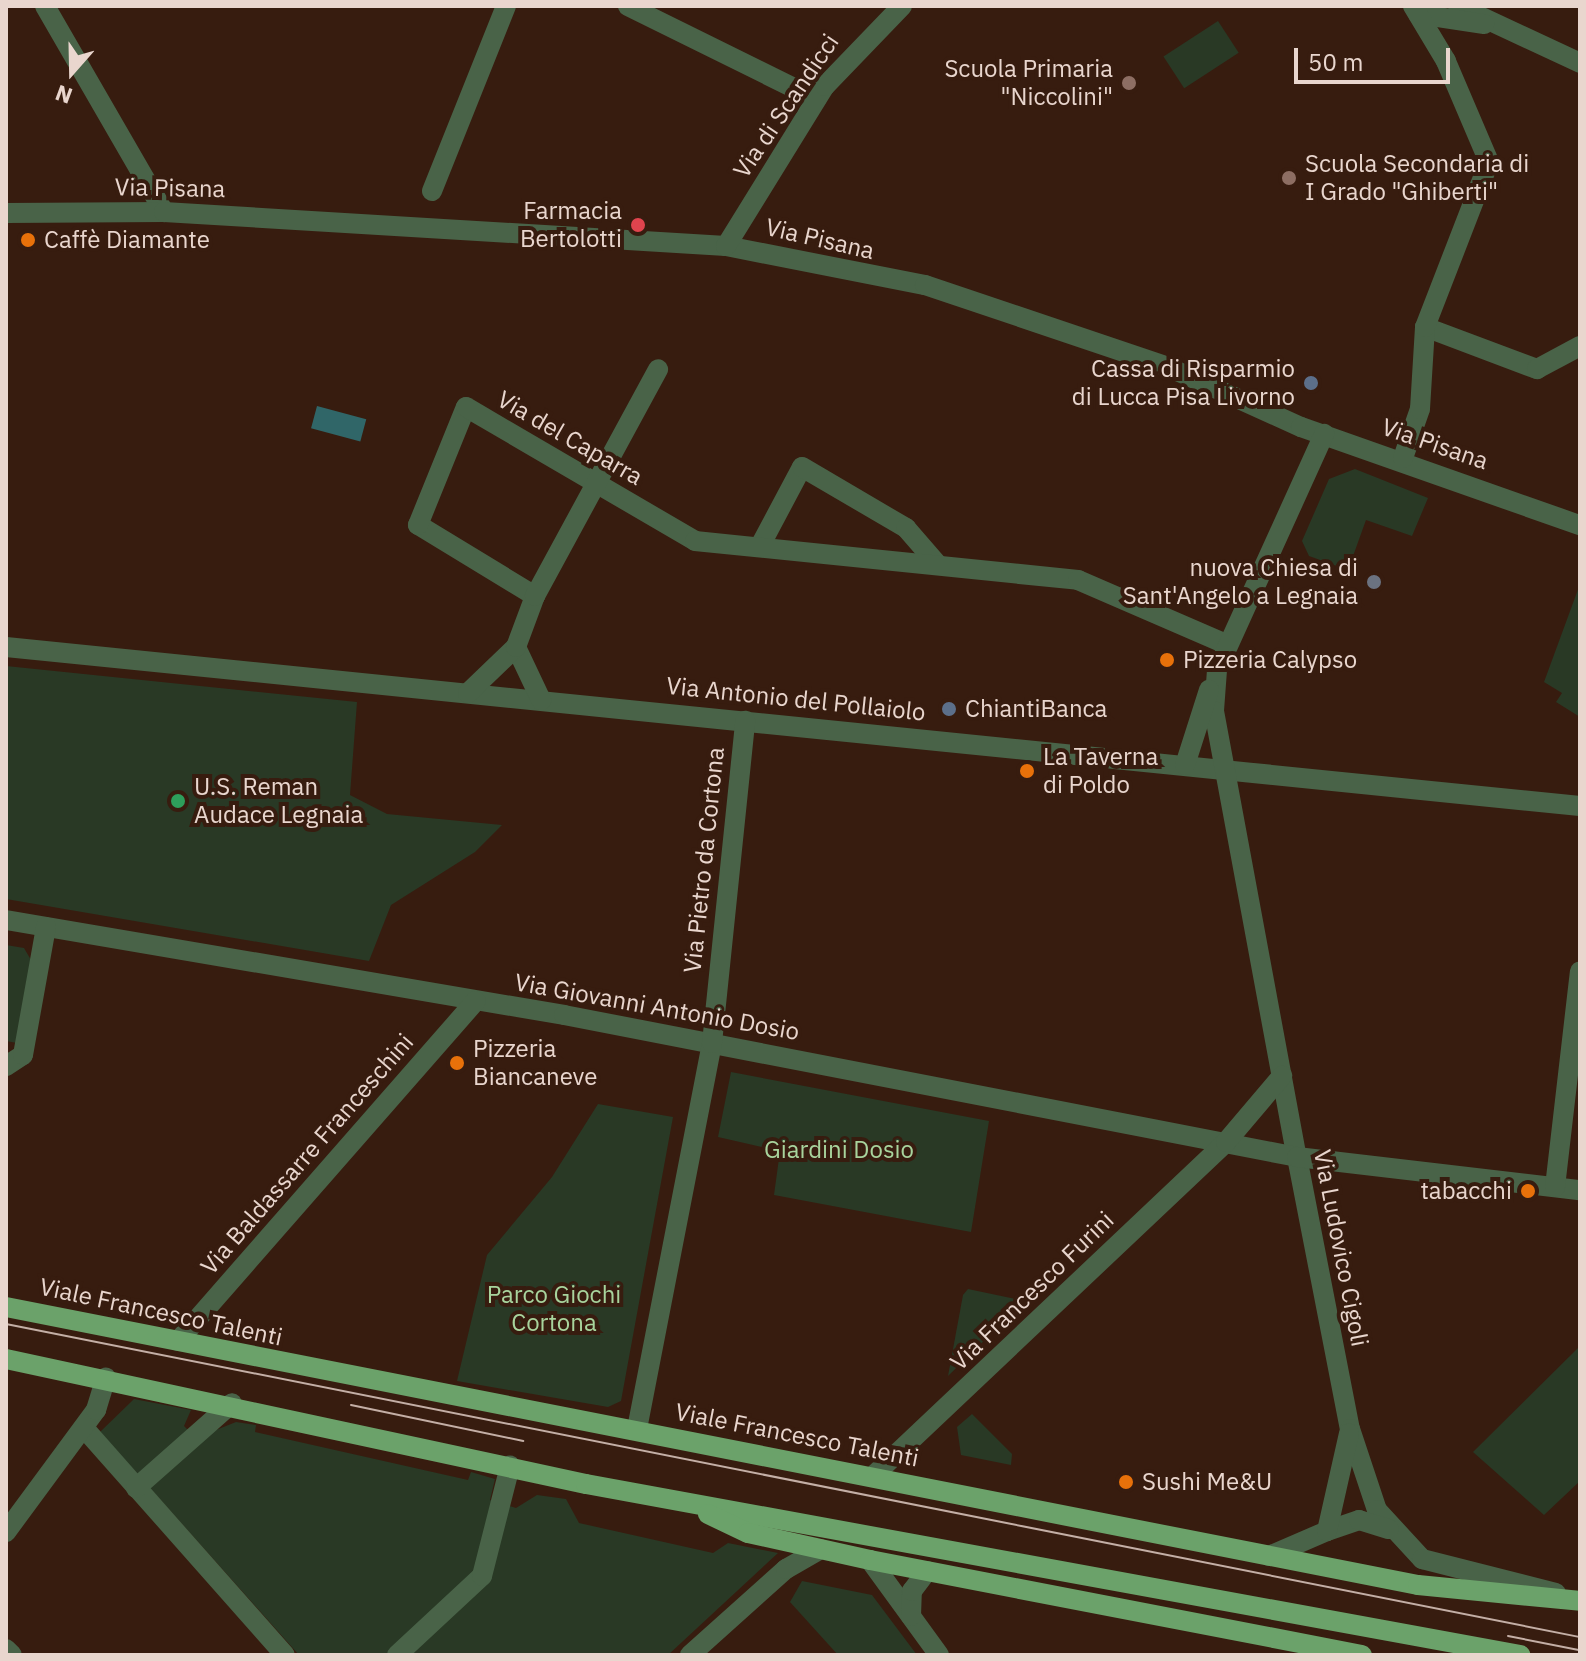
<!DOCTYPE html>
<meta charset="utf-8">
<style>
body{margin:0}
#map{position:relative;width:1586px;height:1661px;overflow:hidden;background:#371c0f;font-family:"IBM Plex Sans",sans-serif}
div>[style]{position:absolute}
.green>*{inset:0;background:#293925;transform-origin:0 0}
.water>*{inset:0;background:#306668;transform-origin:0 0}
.minor>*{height:20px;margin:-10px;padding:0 10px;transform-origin:10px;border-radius:10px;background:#496348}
.major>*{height:20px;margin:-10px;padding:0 10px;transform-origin:10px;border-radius:10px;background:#6ba26a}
.tram>*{height:2px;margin:-1px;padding:0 1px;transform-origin:1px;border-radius:1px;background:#c4afa6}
.dots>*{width:22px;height:22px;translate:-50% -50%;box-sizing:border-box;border:4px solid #371c0f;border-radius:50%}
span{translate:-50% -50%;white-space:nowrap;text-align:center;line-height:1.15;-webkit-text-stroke:8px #371c0f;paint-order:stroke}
.poi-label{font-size:24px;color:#e9d6ce}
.right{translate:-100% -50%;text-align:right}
.left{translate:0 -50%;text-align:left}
.street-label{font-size:24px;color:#e9d6ce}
.park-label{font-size:24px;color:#a8d49d}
.frame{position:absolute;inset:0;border:8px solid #e9d6ce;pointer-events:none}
.north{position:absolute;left:32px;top:32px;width:80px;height:80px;-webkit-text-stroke:6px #371c0f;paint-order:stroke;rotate:200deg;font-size:22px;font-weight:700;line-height:32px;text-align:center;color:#e9d6ce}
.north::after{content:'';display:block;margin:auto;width:28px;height:36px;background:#e9d6ce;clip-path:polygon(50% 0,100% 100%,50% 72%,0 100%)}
.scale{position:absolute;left:1294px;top:48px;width:156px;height:36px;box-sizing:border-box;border:4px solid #e9d6ce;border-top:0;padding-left:10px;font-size:24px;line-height:28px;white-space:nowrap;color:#e9d6ce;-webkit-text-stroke:6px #371c0f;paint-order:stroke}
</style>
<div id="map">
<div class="green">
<div style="left:1218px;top:21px;width:38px;height:65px;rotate:57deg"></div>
<div style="clip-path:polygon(1355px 469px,1428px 498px,1412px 536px,1366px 520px,1348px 570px,1309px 556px,1302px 541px,1329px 479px)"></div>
<div style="clip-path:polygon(1580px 584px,1580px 717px,1556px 702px,1562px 693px,1544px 682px)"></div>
<div style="clip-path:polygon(6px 666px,357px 702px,350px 795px,387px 814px,502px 825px,475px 852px,391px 905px,369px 961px,6px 899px)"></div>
<div style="clip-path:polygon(6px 945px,24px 948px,31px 960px,17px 1043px,6px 1041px)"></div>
<div style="clip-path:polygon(731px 1072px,989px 1121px,971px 1232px,774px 1195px,780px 1151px,718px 1137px)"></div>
<div style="clip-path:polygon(598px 1104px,673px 1117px,621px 1401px,608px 1407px,457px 1381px,487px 1255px,552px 1177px)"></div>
<div style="clip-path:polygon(968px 1289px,1025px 1301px,948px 1376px,963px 1295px)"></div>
<div style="clip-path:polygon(1580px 1346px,1580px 1481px,1544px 1515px,1473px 1452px)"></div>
<div style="clip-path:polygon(134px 1399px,191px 1410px,184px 1426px,196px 1438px,236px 1422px,256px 1425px,255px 1432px,468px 1480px,471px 1472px,495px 1479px,490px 1500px,516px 1508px,537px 1495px,566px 1499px,579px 1523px,713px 1553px,728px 1543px,778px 1553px,668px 1655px,299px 1655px,100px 1432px)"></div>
<div style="clip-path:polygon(972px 1414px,1012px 1454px,1011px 1465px,961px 1455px,957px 1427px)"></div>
<div style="clip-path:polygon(802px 1581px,872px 1595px,917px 1655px,838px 1655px,790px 1602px)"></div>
</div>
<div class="water">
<div style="left:317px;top:406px;width:51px;height:23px;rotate:15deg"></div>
</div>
<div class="minor">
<div style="left:45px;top:6px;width:238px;rotate:60deg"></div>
<div style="left:628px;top:6px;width:210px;rotate:26.3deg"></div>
<div style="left:1458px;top:6px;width:135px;rotate:25deg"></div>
<div style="left:1418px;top:14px;width:67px;rotate:8.6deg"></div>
<div style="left:432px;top:191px;width:199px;rotate:-68.2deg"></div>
<div style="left:6px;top:213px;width:158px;rotate:-0.4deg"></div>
<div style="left:164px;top:212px;width:563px;rotate:3.46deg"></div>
<div style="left:726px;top:246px;width:203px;rotate:11.1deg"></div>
<div style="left:925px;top:285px;width:256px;rotate:18.6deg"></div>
<div style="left:1168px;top:367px;width:146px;rotate:24.3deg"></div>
<div style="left:1301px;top:427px;width:296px;rotate:19.4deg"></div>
<div style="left:726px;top:246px;width:188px;rotate:-58.3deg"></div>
<div style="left:825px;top:86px;width:111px;rotate:-46.1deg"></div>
<div style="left:1425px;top:327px;width:120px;rotate:20.6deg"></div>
<div style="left:1537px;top:369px;width:49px;rotate:-28.1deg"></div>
<div style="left:1403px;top:458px;width:52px;rotate:-70.9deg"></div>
<div style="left:1420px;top:409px;width:82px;rotate:-86.5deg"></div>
<div style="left:1425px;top:327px;width:177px;rotate:-68.8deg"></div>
<div style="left:1489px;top:162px;width:110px;rotate:-113.1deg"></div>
<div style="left:1446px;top:61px;width:64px;rotate:-121deg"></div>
<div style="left:760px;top:546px;width:89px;rotate:-62deg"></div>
<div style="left:802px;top:467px;width:121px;rotate:30.4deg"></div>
<div style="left:906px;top:528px;width:49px;rotate:49.1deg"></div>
<div style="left:535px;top:596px;width:137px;rotate:-148.7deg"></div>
<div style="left:418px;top:525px;width:127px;rotate:-67.9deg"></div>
<div style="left:466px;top:407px;width:265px;rotate:30.3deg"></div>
<div style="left:695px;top:541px;width:385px;rotate:5.8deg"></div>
<div style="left:1078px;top:580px;width:163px;rotate:23.4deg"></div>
<div style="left:6px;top:647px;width:1582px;rotate:5.77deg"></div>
<div style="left:516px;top:647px;width:59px;rotate:64.7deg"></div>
<div style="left:1223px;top:657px;width:245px;rotate:-65.6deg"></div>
<div style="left:1217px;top:670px;width:41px;rotate:94.2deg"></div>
<div style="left:1214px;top:711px;width:454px;rotate:79.5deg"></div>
<div style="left:1297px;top:1157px;width:277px;rotate:79deg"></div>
<div style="left:1350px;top:1429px;width:85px;rotate:71.6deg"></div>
<div style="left:1377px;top:1510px;width:67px;rotate:47.4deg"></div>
<div style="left:1422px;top:1559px;width:138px;rotate:14.2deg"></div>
<div style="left:468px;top:693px;width:66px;rotate:-43.8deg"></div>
<div style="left:516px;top:647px;width:54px;rotate:-69.6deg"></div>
<div style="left:535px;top:596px;width:258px;rotate:-61.5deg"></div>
<div style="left:1185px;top:765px;width:79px;rotate:-72.3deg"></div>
<div style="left:6px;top:920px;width:566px;rotate:9.66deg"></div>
<div style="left:564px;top:1015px;width:747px;rotate:10.96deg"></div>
<div style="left:1297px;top:1157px;width:285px;rotate:6.7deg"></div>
<div style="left:6px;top:1066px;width:20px;rotate:-33deg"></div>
<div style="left:23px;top:1055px;width:130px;rotate:-79.8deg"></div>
<div style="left:1555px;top:1187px;width:217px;rotate:-83.4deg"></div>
<div style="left:178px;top:1341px;width:452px;rotate:-48.8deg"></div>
<div style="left:84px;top:1428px;width:303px;rotate:48.5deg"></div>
<div style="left:637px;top:1429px;width:393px;rotate:-79deg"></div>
<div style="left:712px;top:1043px;width:324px;rotate:-84.1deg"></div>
<div style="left:872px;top:1477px;width:487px;rotate:-43.4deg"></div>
<div style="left:1226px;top:1142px;width:87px;rotate:-49.7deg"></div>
<div style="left:136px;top:1488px;width:128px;rotate:-41.5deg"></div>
<div style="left:1327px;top:1531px;width:34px;rotate:-19deg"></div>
<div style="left:1359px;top:1520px;width:31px;rotate:17deg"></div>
<div style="left:6px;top:1532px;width:152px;rotate:-53.6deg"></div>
<div style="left:96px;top:1410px;width:34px;rotate:-73deg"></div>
<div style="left:1269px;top:1556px;width:63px;rotate:-23.3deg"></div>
<div style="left:1327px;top:1531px;width:100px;rotate:-77.3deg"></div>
<div style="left:870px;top:1560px;width:117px;rotate:54deg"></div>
<div style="left:911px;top:1616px;width:25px;rotate:-88deg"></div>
<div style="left:912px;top:1591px;width:25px;rotate:-53deg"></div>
<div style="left:6px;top:1649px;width:8px;rotate:45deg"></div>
<div style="left:397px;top:1655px;width:116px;rotate:-42.9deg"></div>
<div style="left:482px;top:1576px;width:114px;rotate:-75.7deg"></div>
<div style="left:690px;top:1655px;width:129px;rotate:-41.9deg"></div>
<div style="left:786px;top:1569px;width:40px;rotate:-29.7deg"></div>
</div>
<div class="major">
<div style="left:6px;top:1307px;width:1439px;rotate:11.14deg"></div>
<div style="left:1418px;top:1585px;width:163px;rotate:5.6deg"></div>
<div style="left:6px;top:1359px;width:593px;rotate:12.16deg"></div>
<div style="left:586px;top:1484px;width:950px;rotate:10.38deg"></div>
<div style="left:708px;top:1514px;width:44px;rotate:25.4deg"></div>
<div style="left:748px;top:1533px;width:125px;rotate:12.5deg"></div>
<div style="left:870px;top:1560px;width:501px;rotate:10.93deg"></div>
</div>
<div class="tram">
<div style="left:6px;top:1324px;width:1605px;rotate:11.25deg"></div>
<div style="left:351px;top:1405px;width:176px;rotate:11.8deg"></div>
<div style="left:1508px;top:1636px;width:72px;rotate:11.2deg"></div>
</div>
<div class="dots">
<div style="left:1129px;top:83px;background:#8d6e63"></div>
<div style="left:1289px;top:178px;background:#8d6e63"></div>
<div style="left:638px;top:225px;background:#e0444e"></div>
<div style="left:28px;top:240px;background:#e8710a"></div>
<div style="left:1311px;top:383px;background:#5c6f8a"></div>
<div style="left:1374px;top:582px;background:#6b7280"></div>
<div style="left:1167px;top:660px;background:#e8710a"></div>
<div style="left:949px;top:709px;background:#5c6f8a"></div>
<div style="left:1027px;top:771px;background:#e8710a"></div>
<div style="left:178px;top:801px;background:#2e9e5b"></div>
<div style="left:457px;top:1063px;background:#e8710a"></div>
<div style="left:1528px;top:1191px;background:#e8710a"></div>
<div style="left:1126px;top:1482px;background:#e8710a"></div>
</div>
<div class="poi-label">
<span class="right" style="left:1113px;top:83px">Scuola Primaria<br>"Niccolini"</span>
<span class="left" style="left:1305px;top:178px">Scuola Secondaria di<br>I Grado "Ghiberti"</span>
<span class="right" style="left:622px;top:225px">Farmacia<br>Bertolotti</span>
<span class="left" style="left:44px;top:240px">Caffè Diamante</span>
<span class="right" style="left:1295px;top:383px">Cassa di Risparmio<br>di Lucca Pisa Livorno</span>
<span class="right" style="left:1358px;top:582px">nuova Chiesa di<br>Sant'Angelo a Legnaia</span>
<span class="left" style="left:1183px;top:660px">Pizzeria Calypso</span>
<span class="left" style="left:965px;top:709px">ChiantiBanca</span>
<span class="left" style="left:1043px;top:771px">La Taverna<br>di Poldo</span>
<span class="left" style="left:194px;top:801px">U.S. Reman<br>Audace Legnaia</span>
<span class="left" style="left:473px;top:1063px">Pizzeria<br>Biancaneve</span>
<span class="right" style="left:1512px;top:1191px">tabacchi</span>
<span class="left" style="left:1142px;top:1482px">Sushi Me&amp;U</span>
</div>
<div class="street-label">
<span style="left:786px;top:106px;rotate:-56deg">Via di Scandicci</span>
<span style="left:170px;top:188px;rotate:1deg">Via Pisana</span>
<span style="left:820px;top:239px;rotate:13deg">Via Pisana</span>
<span style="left:570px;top:438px;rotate:30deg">Via del Caparra</span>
<span style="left:1435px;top:444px;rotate:19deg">Via Pisana</span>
<span style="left:796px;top:699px;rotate:6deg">Via Antonio del Pollaiolo</span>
<span style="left:704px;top:860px;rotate:-84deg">Via Pietro da Cortona</span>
<span style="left:657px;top:1007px;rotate:10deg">Via Giovanni Antonio Dosio</span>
<span style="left:307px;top:1154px;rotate:-49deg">Via Baldassarre Franceschini</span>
<span style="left:1341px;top:1248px;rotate:79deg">Via Ludovico Cigoli</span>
<span style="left:1032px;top:1291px;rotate:-44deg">Via Francesco Furini</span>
<span style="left:161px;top:1312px;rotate:12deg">Viale Francesco Talenti</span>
<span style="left:797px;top:1435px;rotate:11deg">Viale Francesco Talenti</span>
</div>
<div class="park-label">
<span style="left:839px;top:1150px">Giardini Dosio</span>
<span style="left:554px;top:1309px">Parco Giochi<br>Cortona</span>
</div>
<div class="frame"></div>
<div class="north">N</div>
<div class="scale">50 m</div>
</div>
